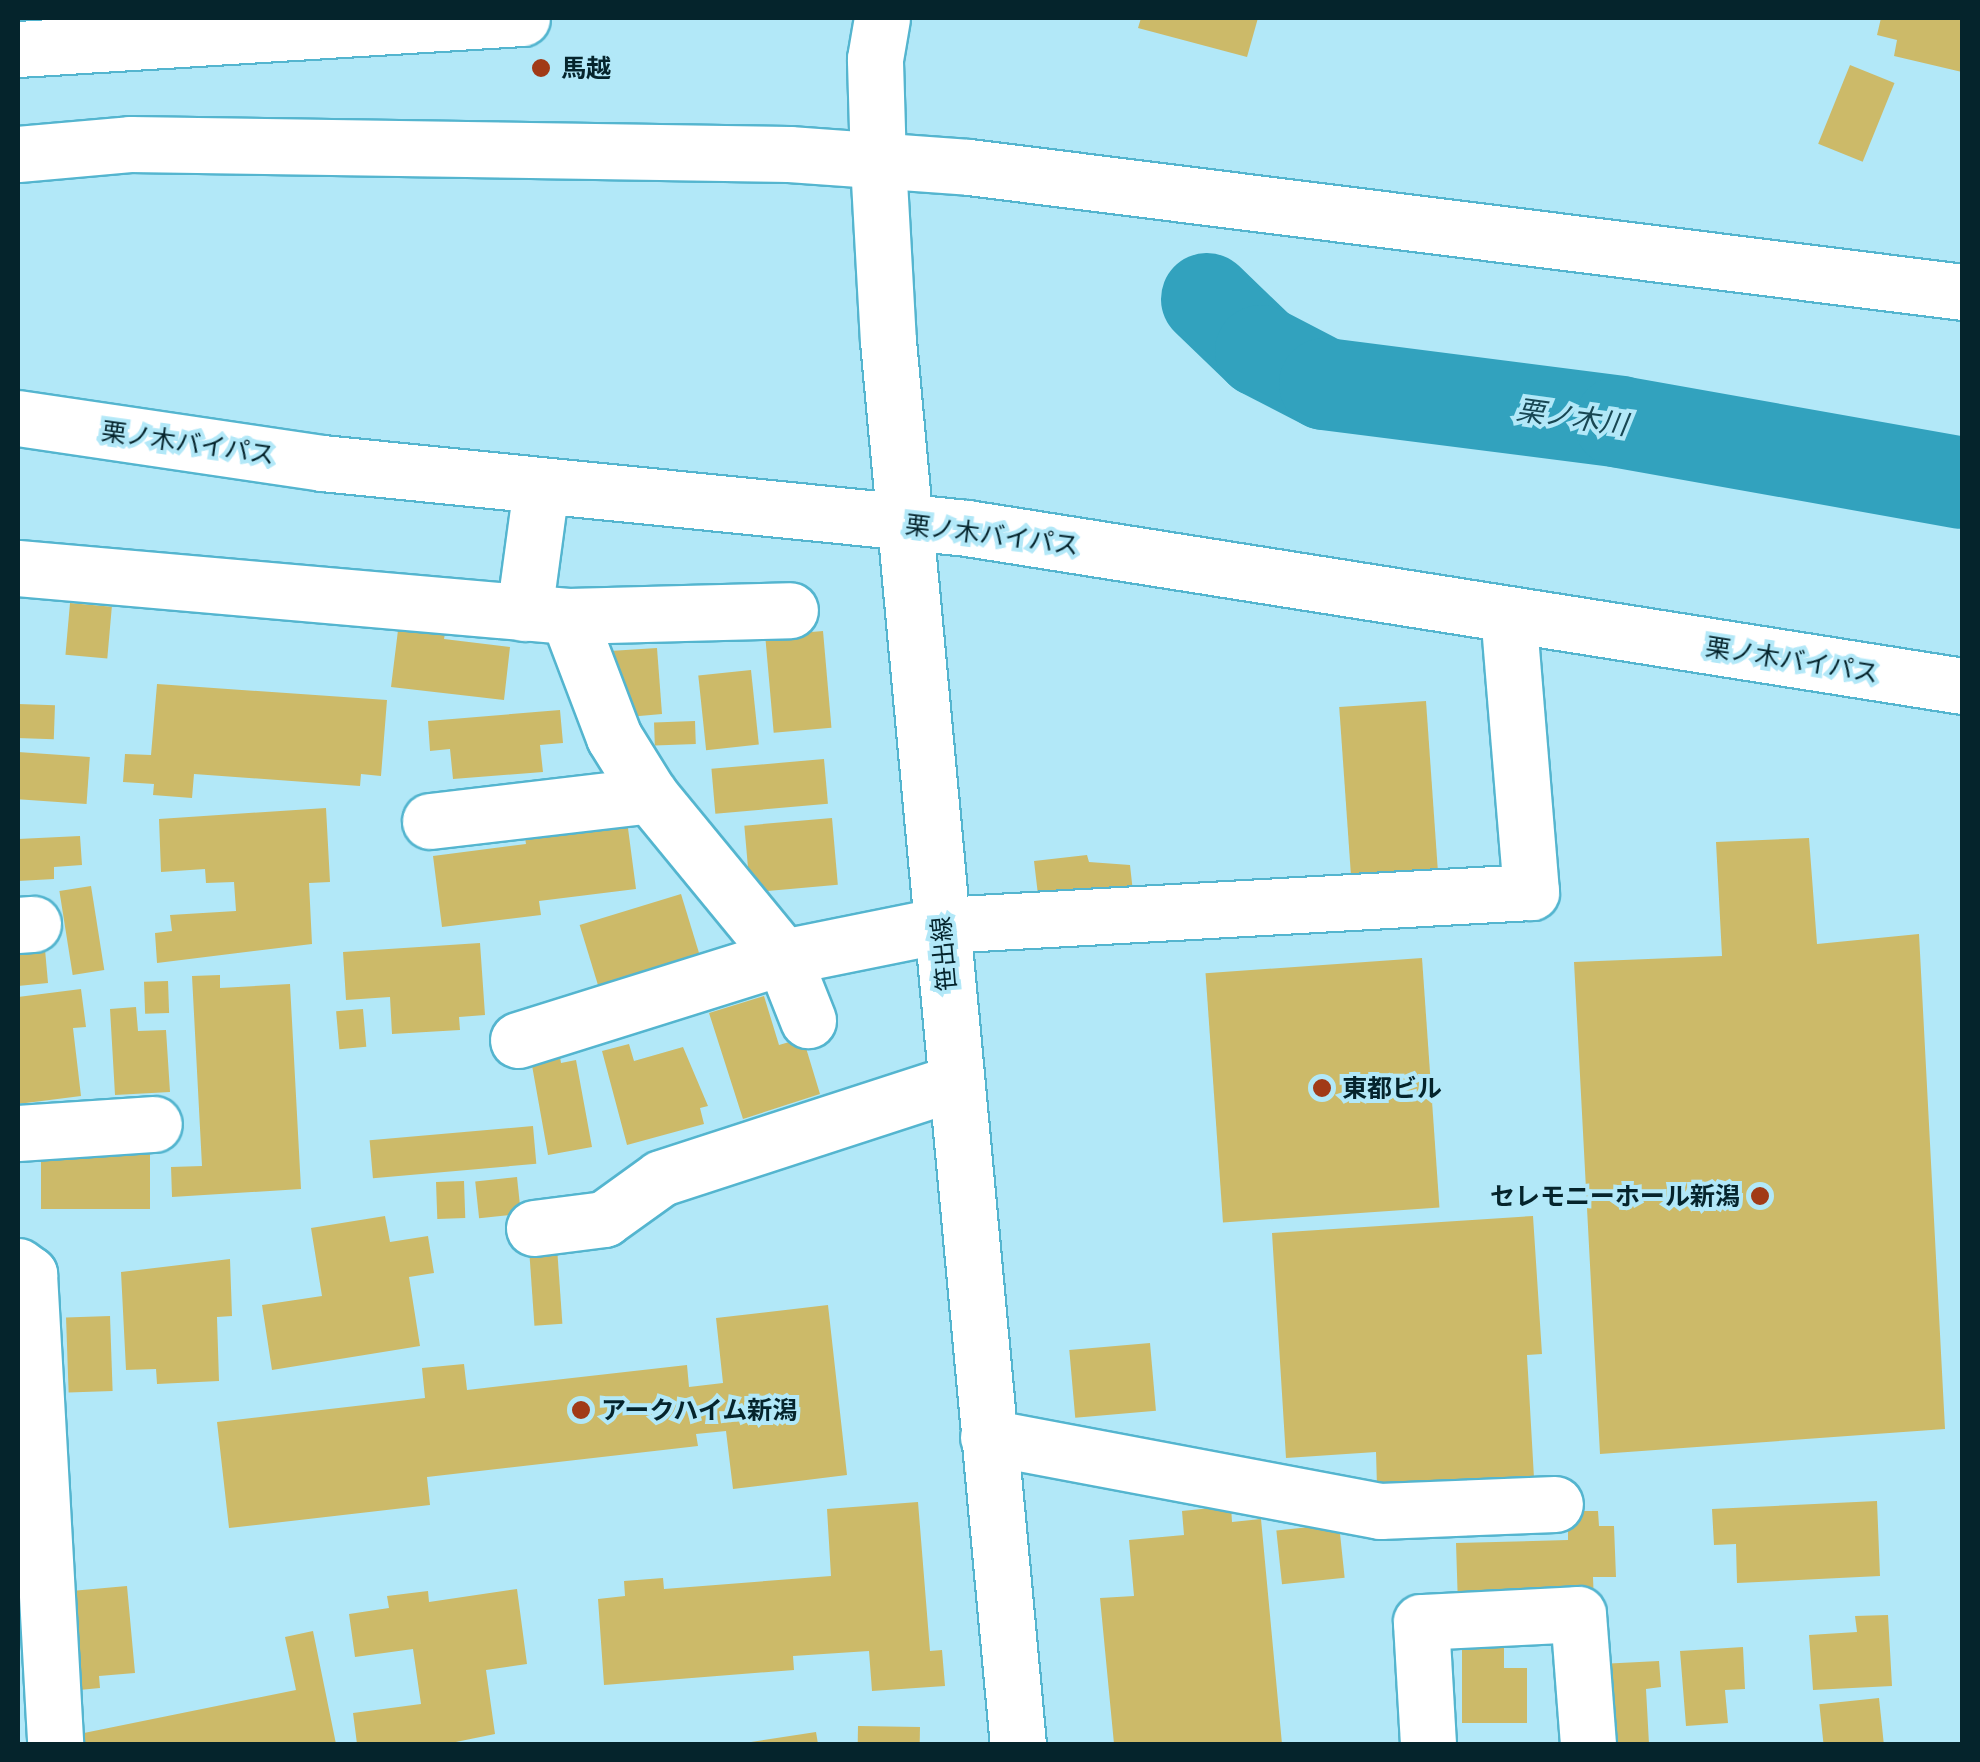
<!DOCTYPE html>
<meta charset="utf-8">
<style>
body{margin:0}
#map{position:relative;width:1980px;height:1762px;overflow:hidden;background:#b2e8f8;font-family:"Asap Condensed","Noto Sans JP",sans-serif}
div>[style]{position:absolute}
.river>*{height:92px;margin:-46px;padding:0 46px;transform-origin:46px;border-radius:46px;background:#32a2be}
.building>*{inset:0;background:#ccba69;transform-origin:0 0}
.roads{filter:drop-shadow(2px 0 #54b5cf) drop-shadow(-2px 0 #54b5cf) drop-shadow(0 2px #54b5cf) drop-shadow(0 -2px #54b5cf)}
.minor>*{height:55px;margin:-27.5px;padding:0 27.5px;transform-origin:27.5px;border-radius:27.5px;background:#fff}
.tertiary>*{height:55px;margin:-27.5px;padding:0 27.5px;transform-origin:27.5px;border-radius:27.5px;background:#fff}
.primary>*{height:55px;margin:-27.5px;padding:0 27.5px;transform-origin:27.5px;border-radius:27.5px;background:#fff}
.trunk>*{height:55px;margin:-27.5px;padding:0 27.5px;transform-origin:27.5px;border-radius:27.5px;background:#fff}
.dots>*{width:28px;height:28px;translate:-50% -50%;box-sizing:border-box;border:5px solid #b2e8f8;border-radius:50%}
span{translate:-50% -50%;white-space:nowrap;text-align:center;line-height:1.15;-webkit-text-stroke:8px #b2e8f8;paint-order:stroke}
.poi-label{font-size:25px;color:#05242c;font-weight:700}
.left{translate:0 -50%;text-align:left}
.right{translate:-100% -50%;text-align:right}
.street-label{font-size:25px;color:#05242c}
.water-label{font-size:28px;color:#184753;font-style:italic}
.frame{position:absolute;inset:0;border:20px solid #05242c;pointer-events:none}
</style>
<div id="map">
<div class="river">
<div style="left:1207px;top:299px;width:75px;rotate:43.9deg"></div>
<div style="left:1261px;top:351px;width:72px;rotate:27.3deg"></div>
<div style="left:1325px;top:384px;width:297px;rotate:7.3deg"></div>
<div style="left:1620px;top:422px;width:347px;rotate:10.1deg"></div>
</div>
<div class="building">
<div style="clip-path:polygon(1141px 18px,1258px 18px,1247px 57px,1138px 28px)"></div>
<div style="clip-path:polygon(1881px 18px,1962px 18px,1962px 72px,1894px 56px,1897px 40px,1877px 35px)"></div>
<div style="left:1850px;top:65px;width:48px;height:85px;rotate:22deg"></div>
<div style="left:70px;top:603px;width:42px;height:52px;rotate:5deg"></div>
<div style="clip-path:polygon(399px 622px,446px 628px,444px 639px,510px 647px,504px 700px,391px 687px)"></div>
<div style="left:823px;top:631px;width:97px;height:58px;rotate:85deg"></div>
<div style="clip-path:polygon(657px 648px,662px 714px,628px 717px,610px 651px)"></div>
<div style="left:751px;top:670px;width:75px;height:53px;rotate:84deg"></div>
<div style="clip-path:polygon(157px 684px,387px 700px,381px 776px,361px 774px,360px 786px,194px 774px,192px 798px,153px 795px,154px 784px,123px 782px,125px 754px,151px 755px)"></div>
<div style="left:1426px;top:701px;width:168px;height:87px;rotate:86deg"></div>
<div style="left:18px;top:704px;width:37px;height:34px;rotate:2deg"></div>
<div style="clip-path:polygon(560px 710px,563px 743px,540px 745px,543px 772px,453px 779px,450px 749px,430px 751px,428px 721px)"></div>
<div style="left:695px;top:721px;width:23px;height:41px;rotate:88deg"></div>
<div style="left:18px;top:752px;width:72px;height:47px;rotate:4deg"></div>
<div style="left:824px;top:759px;width:45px;height:113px;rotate:85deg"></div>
<div style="clip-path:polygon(326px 808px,330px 882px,309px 883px,312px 944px,157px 963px,155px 933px,172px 931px,170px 915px,236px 911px,234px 882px,206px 883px,205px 869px,161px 872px,159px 819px)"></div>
<div style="clip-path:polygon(626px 813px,636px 889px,539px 901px,541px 915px,442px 927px,433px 856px,526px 844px,523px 826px)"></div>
<div style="left:832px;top:818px;width:67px;height:88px;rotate:85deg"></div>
<div style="clip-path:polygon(80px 836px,82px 865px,54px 867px,54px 879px,18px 881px,18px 839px)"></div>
<div style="clip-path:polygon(1809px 838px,1817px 944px,1919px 934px,1945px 1429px,1600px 1454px,1574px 962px,1722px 956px,1716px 842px)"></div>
<div style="clip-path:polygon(1087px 855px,1089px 862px,1130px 865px,1134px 901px,1040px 912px,1034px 861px)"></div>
<div style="left:91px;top:886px;width:85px;height:32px;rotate:81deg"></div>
<div style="left:681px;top:894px;width:76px;height:106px;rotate:73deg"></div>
<div style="clip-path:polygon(43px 927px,48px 983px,18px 986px,18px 929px)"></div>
<div style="clip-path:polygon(480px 943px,485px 1015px,459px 1017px,460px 1030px,392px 1034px,390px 997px,346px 1000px,343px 952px)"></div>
<div style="left:1422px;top:958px;width:250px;height:217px;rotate:86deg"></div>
<div style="clip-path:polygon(220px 975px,220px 988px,290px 984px,301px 1189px,172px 1197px,171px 1167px,202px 1166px,192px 976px)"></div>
<div style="left:168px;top:981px;width:32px;height:24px;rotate:88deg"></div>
<div style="clip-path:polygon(81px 989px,86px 1027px,73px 1028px,81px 1096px,18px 1104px,18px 997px)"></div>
<div style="clip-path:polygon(764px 996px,779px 1045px,803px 1038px,820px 1094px,743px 1119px,709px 1013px)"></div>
<div style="clip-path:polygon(136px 1007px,138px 1031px,166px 1030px,170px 1092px,115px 1095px,110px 1009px)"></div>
<div style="left:363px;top:1009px;width:38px;height:27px;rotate:85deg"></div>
<div style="clip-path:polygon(557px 1038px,561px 1063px,576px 1060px,592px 1147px,548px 1155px,528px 1043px)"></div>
<div style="clip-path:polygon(629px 1044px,634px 1061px,683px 1047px,708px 1106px,700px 1108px,704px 1124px,627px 1145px,602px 1051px)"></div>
<div style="left:533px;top:1126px;width:38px;height:164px;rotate:85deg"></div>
<div style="clip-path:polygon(63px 1139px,84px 1152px,150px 1152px,150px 1209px,41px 1209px,41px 1158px,62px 1158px)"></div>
<div style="left:517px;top:1177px;width:37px;height:42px;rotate:84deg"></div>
<div style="left:464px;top:1181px;width:37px;height:28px;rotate:88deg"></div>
<div style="clip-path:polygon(385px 1216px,390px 1242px,428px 1236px,434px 1273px,409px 1277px,420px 1346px,272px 1370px,262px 1305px,322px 1296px,311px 1228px)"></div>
<div style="clip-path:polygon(1533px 1216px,1542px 1354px,1527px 1355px,1534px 1478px,1377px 1487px,1376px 1452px,1286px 1458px,1272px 1233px)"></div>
<div style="left:557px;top:1247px;width:77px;height:28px;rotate:86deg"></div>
<div style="clip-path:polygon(230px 1259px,232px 1316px,217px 1317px,219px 1381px,157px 1384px,156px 1369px,126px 1370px,121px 1272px)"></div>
<div style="clip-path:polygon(828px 1305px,847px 1475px,733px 1489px,726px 1431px,696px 1434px,698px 1446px,427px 1477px,430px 1505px,229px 1528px,217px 1422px,425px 1398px,422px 1368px,464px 1364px,467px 1390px,687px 1365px,689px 1387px,723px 1383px,716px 1318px)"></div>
<div style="left:110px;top:1316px;width:75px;height:44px;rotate:88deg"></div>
<div style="left:1150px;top:1343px;width:68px;height:81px;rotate:85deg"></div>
<div style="clip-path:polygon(1877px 1501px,1880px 1576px,1737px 1583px,1736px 1544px,1714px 1545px,1712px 1509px)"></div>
<div style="clip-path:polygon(918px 1502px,930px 1651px,942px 1650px,945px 1686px,872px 1691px,869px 1651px,793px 1656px,794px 1670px,604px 1685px,598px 1599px,625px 1596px,624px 1581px,663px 1578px,664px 1589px,831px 1576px,827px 1509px)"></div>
<div style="clip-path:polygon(1231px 1506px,1232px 1522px,1261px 1519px,1282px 1744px,1114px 1744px,1100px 1598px,1134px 1596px,1129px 1540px,1184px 1535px,1182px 1511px)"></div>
<div style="clip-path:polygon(1568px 1511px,1598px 1511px,1599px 1526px,1614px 1526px,1616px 1577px,1593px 1577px,1594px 1603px,1458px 1606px,1456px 1543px,1568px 1540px)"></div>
<div style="left:1339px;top:1524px;width:54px;height:63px;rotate:84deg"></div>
<div style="clip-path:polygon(127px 1586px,135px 1673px,99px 1676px,100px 1688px,79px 1690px,71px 1591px)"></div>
<div style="clip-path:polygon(517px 1589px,527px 1664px,486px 1670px,495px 1734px,446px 1744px,357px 1744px,353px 1713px,421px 1704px,413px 1649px,355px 1657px,349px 1614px,389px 1608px,387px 1596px,428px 1591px,429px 1602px)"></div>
<div style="clip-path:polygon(1888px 1615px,1892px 1686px,1813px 1690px,1809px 1635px,1857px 1632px,1855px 1616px)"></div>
<div style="clip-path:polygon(313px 1631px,336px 1744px,81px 1744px,79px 1734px,296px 1690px,285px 1637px)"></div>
<div style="clip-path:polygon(1504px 1640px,1504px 1668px,1527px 1668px,1527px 1723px,1462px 1723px,1462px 1641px)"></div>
<div style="clip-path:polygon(1743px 1647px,1745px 1689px,1725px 1690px,1728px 1723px,1686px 1726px,1680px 1651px)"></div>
<div style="clip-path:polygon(1659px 1661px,1661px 1687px,1646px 1689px,1649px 1744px,1604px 1744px,1600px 1664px)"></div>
<div style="left:1879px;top:1698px;width:46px;height:60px;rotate:84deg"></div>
<div style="left:858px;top:1726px;width:62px;height:18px;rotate:1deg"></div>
<div style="clip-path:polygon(816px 1732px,818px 1744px,751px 1744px,751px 1742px)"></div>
</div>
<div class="roads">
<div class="minor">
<div style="left:18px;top:568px;width:552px;rotate:4.99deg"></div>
<div style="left:568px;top:616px;width:222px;rotate:-1.5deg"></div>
<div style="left:524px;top:613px;width:127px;rotate:-82.3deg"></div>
<div style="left:568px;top:616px;width:129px;rotate:69.2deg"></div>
<div style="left:614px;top:737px;width:68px;rotate:58.2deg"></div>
<div style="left:650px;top:795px;width:210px;rotate:50.6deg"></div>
<div style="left:783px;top:957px;width:162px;rotate:-11.4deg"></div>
<div style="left:942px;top:925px;width:590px;rotate:-3.21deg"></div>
<div style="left:1531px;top:892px;width:278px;rotate:-94.7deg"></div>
<div style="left:430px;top:821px;width:222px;rotate:-6.7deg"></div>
<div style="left:18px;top:925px;width:15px;rotate:-4deg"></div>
<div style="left:518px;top:1040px;width:278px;rotate:-17.4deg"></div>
<div style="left:783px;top:957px;width:68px;rotate:68.4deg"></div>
<div style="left:18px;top:1133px;width:136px;rotate:-3.8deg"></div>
<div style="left:534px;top:1228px;width:71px;rotate:-7.3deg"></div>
<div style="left:604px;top:1219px;width:70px;rotate:-35.7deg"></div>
<div style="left:661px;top:1178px;width:310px;rotate:-18deg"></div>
<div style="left:18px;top:1266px;width:14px;rotate:36deg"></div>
<div style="left:29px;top:1274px;width:471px;rotate:86.8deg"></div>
<div style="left:988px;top:1437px;width:399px;rotate:10.7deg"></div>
<div style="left:1380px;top:1511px;width:175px;rotate:-2.3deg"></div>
<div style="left:1428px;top:1744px;width:122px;rotate:-93.3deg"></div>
<div style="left:1421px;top:1622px;width:157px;rotate:-2.9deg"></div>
<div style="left:1578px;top:1614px;width:130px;rotate:85.6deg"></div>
</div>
<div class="tertiary">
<div style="left:18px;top:49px;width:505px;rotate:-3.52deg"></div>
<div style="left:878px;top:163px;width:104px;rotate:-91.7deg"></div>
<div style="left:875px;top:59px;width:42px;rotate:-80.3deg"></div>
</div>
<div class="primary">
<div style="left:878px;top:163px;width:178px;rotate:86.8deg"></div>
<div style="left:888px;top:341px;width:1409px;rotate:84.71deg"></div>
</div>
<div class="trunk">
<div style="left:18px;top:154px;width:112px;rotate:-5.1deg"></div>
<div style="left:130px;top:144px;width:659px;rotate:0.87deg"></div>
<div style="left:789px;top:154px;width:180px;rotate:4.1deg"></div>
<div style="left:969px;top:167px;width:1001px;rotate:7.17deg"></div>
<div style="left:18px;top:418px;width:307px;rotate:8.4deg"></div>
<div style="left:322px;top:463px;width:648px;rotate:5.75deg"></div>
<div style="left:967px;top:528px;width:1007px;rotate:9.02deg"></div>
</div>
</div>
<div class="dots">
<div style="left:541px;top:68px;background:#a13a17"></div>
<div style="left:1322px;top:1088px;background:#a13a17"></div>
<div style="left:1760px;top:1196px;background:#a13a17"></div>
<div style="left:581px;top:1410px;background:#a13a17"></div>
</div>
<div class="poi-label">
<span class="left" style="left:561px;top:68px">馬越</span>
<span class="left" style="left:1342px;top:1088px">東都ビル</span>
<span class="right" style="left:1740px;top:1196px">セレモニーホール新潟</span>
<span class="left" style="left:601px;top:1410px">アークハイム新潟</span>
</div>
<div class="street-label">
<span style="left:188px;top:443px;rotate:8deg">栗ノ木バイパス</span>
<span style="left:992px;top:535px;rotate:7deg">栗ノ木バイパス</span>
<span style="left:1792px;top:660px;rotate:9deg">栗ノ木バイパス</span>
<span style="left:944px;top:954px;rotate:-95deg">笹出線</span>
</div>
<div class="water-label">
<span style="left:1572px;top:417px;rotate:8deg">栗ノ木川</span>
</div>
<div class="frame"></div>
</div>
